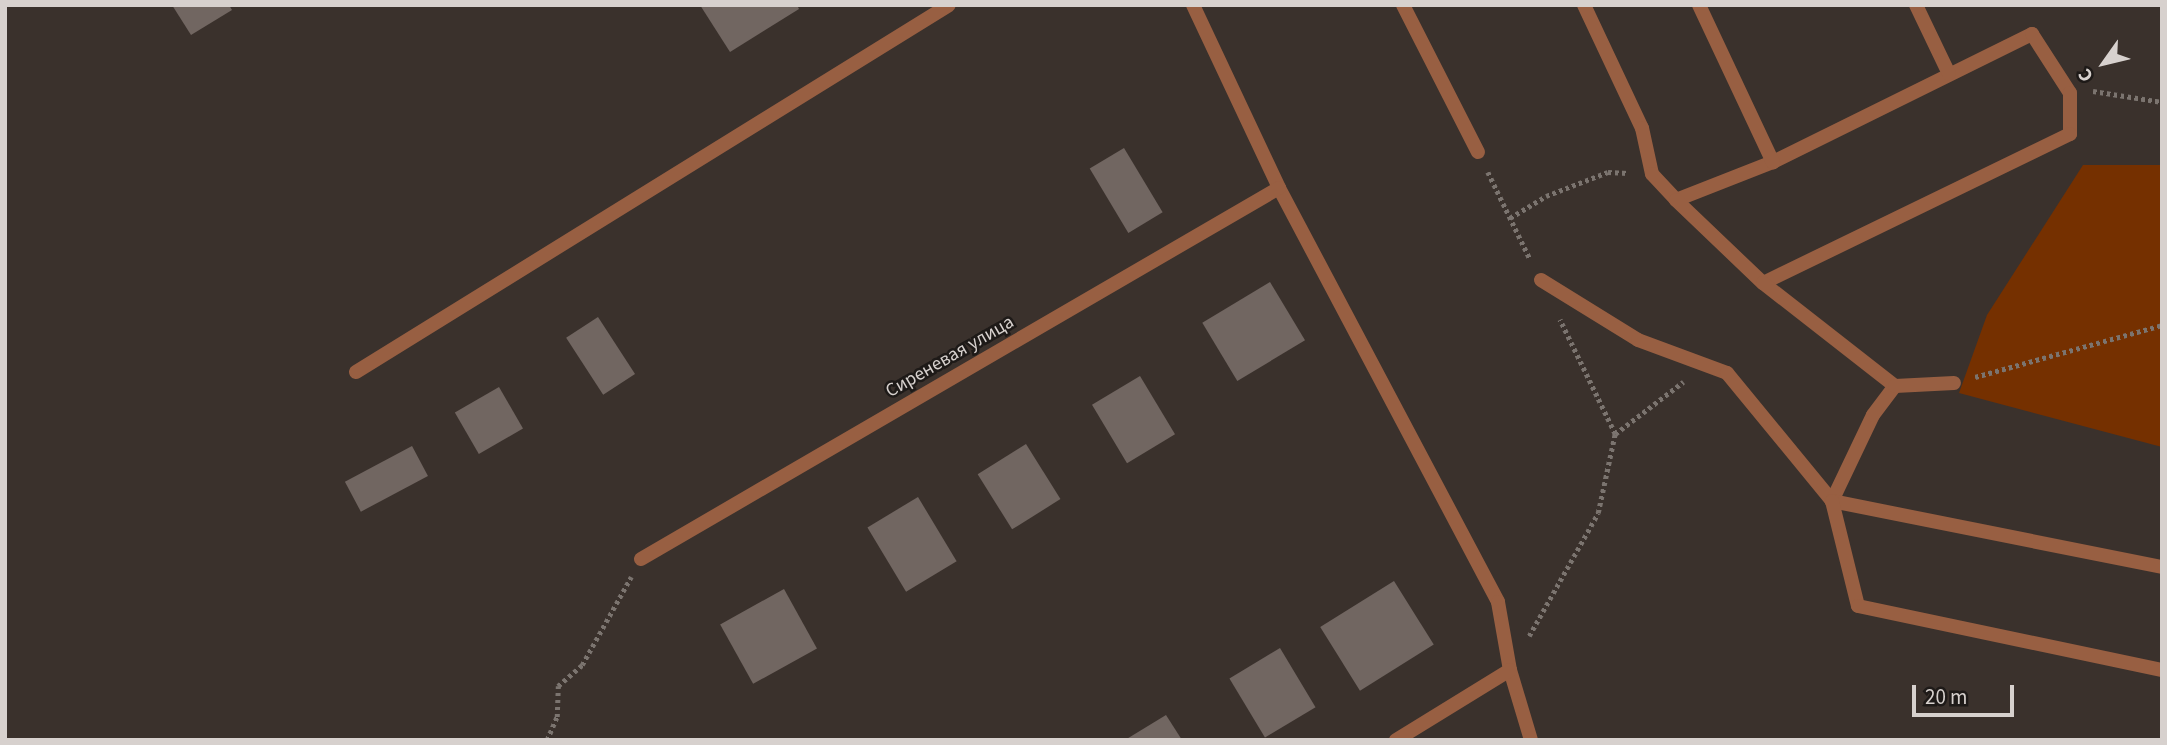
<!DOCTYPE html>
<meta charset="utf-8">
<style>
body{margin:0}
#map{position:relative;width:2167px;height:745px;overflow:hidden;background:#3a312c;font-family:"Source Sans 3",sans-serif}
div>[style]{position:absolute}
.green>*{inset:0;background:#753000}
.building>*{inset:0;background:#716661;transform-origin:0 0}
.path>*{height:4.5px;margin-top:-2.25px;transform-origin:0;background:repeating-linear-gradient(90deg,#7b746f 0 3.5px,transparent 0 7px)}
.service>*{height:14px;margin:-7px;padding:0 7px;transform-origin:7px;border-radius:7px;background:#985f42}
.minor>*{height:14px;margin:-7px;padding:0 7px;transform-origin:7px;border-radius:7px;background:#985f42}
span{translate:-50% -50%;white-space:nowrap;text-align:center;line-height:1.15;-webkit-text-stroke:5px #1e1a18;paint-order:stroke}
.street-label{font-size:19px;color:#d7d1ce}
.frame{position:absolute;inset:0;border:7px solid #d7d1ce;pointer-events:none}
.north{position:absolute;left:2069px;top:28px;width:70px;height:70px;-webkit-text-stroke:5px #1e1a18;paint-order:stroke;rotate:236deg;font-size:19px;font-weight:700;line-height:28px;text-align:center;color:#d7d1ce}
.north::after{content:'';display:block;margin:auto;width:24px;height:32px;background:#d7d1ce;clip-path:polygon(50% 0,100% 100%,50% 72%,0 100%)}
.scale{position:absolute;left:1912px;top:685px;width:102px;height:32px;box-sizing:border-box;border:4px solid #d7d1ce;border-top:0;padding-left:9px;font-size:21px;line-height:24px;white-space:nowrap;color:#d7d1ce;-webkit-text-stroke:5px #1e1a18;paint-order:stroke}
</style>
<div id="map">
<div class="green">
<div style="clip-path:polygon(2083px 165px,2162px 165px,2162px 447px,1959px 393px,1987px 315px)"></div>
</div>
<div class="building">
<div style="clip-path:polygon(172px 5px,229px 5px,232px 10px,191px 35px)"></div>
<div style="clip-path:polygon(700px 5px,797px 5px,799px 9px,730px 52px)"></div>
<div style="left:1124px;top:148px;width:75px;height:40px;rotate:59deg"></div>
<div style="left:1270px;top:282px;width:68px;height:79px;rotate:59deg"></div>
<div style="left:598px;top:317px;width:68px;height:38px;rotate:57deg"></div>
<div style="left:1140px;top:376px;width:68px;height:56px;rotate:59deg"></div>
<div style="left:499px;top:387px;width:48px;height:51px;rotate:60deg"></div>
<div style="left:1026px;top:444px;width:65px;height:57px;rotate:58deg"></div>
<div style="left:412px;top:446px;width:34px;height:76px;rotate:62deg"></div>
<div style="left:918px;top:497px;width:75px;height:59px;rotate:59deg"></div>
<div style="left:1394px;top:581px;width:75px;height:87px;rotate:58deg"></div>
<div style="left:784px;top:589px;width:68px;height:73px;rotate:61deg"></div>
<div style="left:1280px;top:648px;width:69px;height:59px;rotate:59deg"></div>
<div style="clip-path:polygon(1166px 715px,1182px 740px,1125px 740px)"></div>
</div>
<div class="path">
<div style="left:2093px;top:91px;width:70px;rotate:9.1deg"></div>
<div style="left:1488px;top:172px;width:97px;rotate:64.2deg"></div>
<div style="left:1510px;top:218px;width:42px;rotate:-31.4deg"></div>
<div style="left:1546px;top:196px;width:66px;rotate:-21.2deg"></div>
<div style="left:1608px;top:172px;width:20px;rotate:3deg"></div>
<div style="left:1975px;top:377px;width:194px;rotate:-15.5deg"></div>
<div style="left:1615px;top:434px;width:86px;rotate:-37.4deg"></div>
<div style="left:1529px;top:636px;width:141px;rotate:-60.7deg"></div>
<div style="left:1598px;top:513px;width:81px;rotate:-77.9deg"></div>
<div style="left:1615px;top:434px;width:127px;rotate:-115.8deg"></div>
<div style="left:547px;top:740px;width:25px;rotate:-67deg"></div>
<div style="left:557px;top:717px;width:31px;rotate:-88deg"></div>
<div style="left:558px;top:686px;width:32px;rotate:-41deg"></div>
<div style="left:582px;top:665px;width:101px;rotate:-60.9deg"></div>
</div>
<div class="service">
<div style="left:1584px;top:5px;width:136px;rotate:64.8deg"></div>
<div style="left:1642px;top:128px;width:47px;rotate:77.7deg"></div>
<div style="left:1652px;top:174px;width:35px;rotate:47deg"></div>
<div style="left:1676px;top:200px;width:104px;rotate:-21.4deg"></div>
<div style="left:1773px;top:162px;width:289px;rotate:-26.3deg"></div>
<div style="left:2032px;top:34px;width:70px;rotate:57.2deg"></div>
<div style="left:2070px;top:93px;width:41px;rotate:90deg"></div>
<div style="left:2070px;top:134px;width:341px;rotate:154.1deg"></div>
<div style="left:1699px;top:5px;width:174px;rotate:64.8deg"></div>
<div style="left:1916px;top:5px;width:76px;rotate:64.4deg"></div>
<div style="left:1676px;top:200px;width:120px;rotate:43.7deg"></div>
<div style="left:1763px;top:283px;width:167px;rotate:38deg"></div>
<div style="left:1541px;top:280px;width:114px;rotate:31.7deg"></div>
<div style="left:1638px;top:340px;width:95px;rotate:20.3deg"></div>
<div style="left:1727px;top:373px;width:166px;rotate:50.6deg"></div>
<div style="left:1832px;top:501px;width:95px;rotate:-64.5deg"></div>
<div style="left:1873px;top:415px;width:36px;rotate:-53deg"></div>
<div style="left:1895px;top:386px;width:59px;rotate:-2.9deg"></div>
<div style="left:2162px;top:567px;width:337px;rotate:-168.7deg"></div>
<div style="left:1832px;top:501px;width:108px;rotate:76.1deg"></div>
<div style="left:1858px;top:606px;width:311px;rotate:11.9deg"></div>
<div style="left:1510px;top:670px;width:73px;rotate:73.3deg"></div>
</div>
<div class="minor">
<div style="left:1193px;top:5px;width:202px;rotate:64.8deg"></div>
<div style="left:1279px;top:188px;width:468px;rotate:62.1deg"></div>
<div style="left:1498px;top:602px;width:69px;rotate:80deg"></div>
<div style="left:1510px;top:670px;width:134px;rotate:148.4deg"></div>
<div style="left:1403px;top:5px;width:165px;rotate:63deg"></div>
<div style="left:356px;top:372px;width:697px;rotate:-31.75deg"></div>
<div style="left:641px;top:559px;width:738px;rotate:-30.18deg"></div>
</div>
<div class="street-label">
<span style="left:950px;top:357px;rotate:-30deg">Сиреневая улица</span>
</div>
<div class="frame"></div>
<div class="north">С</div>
<div class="scale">20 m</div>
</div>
